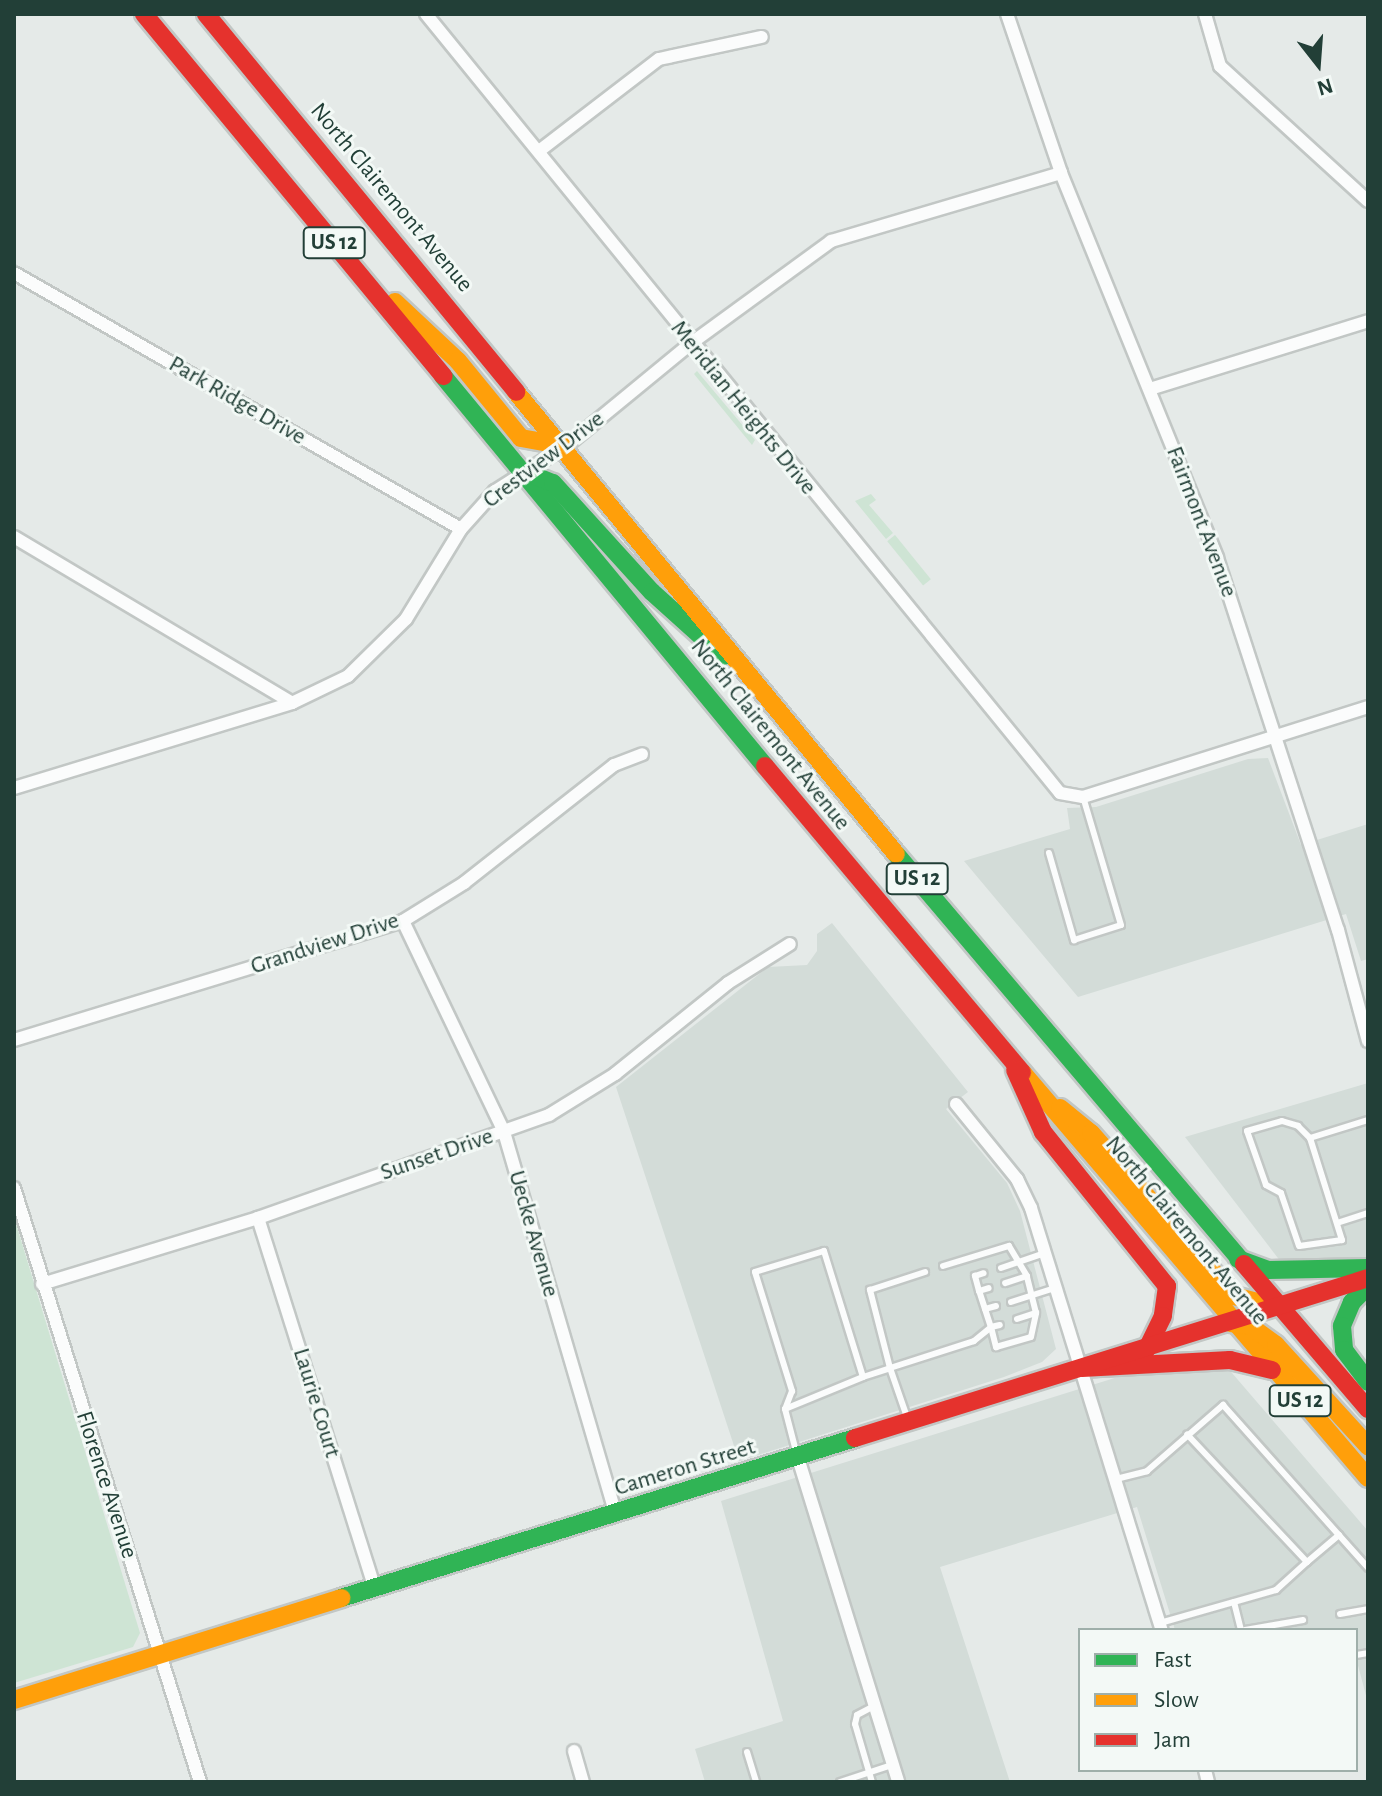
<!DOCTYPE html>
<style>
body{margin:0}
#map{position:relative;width:1382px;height:1796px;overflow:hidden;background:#e5eae8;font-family:"Alegreya Sans",sans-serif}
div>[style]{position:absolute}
.built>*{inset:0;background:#d3dcd8}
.green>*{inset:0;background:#cee4d4;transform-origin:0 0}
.roads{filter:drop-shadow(2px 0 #c2c7c5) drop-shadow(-2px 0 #c2c7c5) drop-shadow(0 2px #c2c7c5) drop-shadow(0 -2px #c2c7c5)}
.lane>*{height:6px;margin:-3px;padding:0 3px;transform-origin:3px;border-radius:3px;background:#fbfcfc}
.street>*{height:12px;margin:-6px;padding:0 6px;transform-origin:6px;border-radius:6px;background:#fbfcfc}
.fast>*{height:18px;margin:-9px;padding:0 9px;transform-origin:9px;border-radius:9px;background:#30b455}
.slow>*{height:18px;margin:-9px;padding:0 9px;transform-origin:9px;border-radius:9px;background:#ff9f0a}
.jam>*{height:18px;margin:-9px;padding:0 9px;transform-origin:9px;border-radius:9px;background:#e5322d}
span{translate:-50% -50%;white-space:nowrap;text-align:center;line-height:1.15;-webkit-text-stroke:6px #f3f9f6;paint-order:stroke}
.shield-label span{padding:2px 6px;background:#f3f9f6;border:2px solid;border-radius:6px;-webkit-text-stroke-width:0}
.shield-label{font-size:22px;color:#223f37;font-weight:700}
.street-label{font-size:24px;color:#223f37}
.frame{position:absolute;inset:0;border:16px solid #223f37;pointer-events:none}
.legend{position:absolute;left:1078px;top:1628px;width:280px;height:144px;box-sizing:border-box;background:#f3f9f6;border:2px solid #9fafaa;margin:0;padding:10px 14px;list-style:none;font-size:24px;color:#223f37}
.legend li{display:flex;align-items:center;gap:16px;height:40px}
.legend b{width:40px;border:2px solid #9fafaa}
.north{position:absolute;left:1278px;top:24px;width:80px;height:80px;-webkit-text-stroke:6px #f3f9f6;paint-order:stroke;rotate:163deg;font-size:22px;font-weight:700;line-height:32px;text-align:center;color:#223f37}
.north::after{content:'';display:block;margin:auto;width:28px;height:36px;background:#223f37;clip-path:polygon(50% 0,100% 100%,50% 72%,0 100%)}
</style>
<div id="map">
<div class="built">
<div style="clip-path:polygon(1268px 758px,1301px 845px,1368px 824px,1368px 959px,1361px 961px,1346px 914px,1078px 997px,964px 861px,1070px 829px,1067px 808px,1096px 807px,1248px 759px)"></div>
<div style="clip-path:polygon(832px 923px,968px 1092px,946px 1109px,1007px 1183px,1020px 1211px,1056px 1349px,1042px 1362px,1004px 1377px,739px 1461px,616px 1087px,768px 967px,807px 965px,817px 951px,817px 934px)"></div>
<div style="clip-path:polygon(1368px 1083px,1368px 1259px,1284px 1266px,1185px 1137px)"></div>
<div style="clip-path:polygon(1226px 1366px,1368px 1531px,1368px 1703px,1356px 1658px,1356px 1630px,1175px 1630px,1137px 1507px,940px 1567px,1010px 1782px,705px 1782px,695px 1749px,783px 1721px,721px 1501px,1137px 1371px)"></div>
</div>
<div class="green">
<div style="clip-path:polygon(697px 371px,755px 440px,752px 445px,694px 374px)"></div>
<div style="clip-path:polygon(871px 494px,876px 500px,869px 505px,893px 533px,886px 539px,855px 501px)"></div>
<div style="left:895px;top:535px;width:57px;height:10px;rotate:51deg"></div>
<div style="clip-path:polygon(14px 1217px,140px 1633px,133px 1647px,14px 1683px)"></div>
</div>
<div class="roads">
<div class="lane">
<div style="left:1049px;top:853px;width:91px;rotate:74deg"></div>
<div style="left:1074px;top:940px;width:49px;rotate:-17.7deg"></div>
<div style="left:1121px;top:925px;width:134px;rotate:-106.5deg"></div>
<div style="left:1282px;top:1121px;width:17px;rotate:17deg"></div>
<div style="left:1298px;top:1126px;width:17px;rotate:45deg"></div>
<div style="left:1310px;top:1138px;width:107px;rotate:72.6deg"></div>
<div style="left:1342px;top:1240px;width:43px;rotate:172.1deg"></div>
<div style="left:1299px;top:1246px;width:56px;rotate:-108.8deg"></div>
<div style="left:1281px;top:1193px;width:17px;rotate:-152deg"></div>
<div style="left:1266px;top:1185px;width:57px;rotate:-109.4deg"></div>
<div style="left:1247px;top:1131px;width:36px;rotate:-16deg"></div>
<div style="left:1310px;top:1138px;width:61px;rotate:-17.2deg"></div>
<div style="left:1337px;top:1223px;width:33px;rotate:-18deg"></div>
<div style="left:943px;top:1266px;width:69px;rotate:-16.9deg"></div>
<div style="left:1009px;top:1246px;width:35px;rotate:59deg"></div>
<div style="left:1027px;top:1276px;width:23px;rotate:162deg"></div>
<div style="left:1001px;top:1268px;width:46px;rotate:-18.8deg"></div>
<div style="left:979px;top:1291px;width:16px;rotate:-105deg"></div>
<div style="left:975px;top:1276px;width:9px;rotate:-18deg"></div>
<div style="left:1011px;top:1302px;width:46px;rotate:-17.7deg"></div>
<div style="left:996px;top:1306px;width:11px;rotate:165deg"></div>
<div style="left:985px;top:1309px;width:19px;rotate:72deg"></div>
<div style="left:991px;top:1327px;width:9px;rotate:-13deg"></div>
<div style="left:985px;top:1309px;width:19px;rotate:-108deg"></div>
<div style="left:979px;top:1291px;width:10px;rotate:-17deg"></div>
<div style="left:1017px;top:1319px;width:20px;rotate:-18deg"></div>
<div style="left:1036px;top:1313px;width:38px;rotate:-104deg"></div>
<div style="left:863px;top:1377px;width:28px;rotate:-18deg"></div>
<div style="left:890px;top:1368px;width:81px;rotate:-104.4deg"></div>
<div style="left:870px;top:1290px;width:58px;rotate:-18.1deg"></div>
<div style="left:785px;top:1409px;width:84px;rotate:-22.3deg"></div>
<div style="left:863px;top:1377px;width:132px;rotate:-107.2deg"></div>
<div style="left:824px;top:1251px;width:72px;rotate:163.1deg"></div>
<div style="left:755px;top:1272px;width:125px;rotate:72.7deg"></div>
<div style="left:792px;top:1391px;width:19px;rotate:111deg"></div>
<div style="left:785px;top:1409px;width:48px;rotate:75.4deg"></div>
<div style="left:908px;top:1420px;width:55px;rotate:-109.1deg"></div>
<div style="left:890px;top:1368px;width:88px;rotate:-17.8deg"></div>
<div style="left:974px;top:1341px;width:22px;rotate:-39deg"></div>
<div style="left:991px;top:1327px;width:21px;rotate:76deg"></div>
<div style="left:996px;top:1347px;width:36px;rotate:-16deg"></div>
<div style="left:1031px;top:1337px;width:25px;rotate:-78deg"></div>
<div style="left:1116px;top:1479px;width:32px;rotate:-14deg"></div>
<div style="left:1147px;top:1471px;width:101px;rotate:-41deg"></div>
<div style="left:1223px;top:1405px;width:218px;rotate:48.3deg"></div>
<div style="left:1307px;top:1562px;width:42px;rotate:-40.2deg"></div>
<div style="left:1234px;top:1602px;width:29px;rotate:76deg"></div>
<div style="left:1340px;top:1614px;width:28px;rotate:-10deg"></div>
<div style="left:1160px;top:1623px;width:121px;rotate:-15.9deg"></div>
<div style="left:1276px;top:1590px;width:42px;rotate:-42.1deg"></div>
<div style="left:1307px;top:1562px;width:175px;rotate:-133.2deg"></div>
<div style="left:1245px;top:1630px;width:59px;rotate:-9.8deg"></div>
<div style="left:1356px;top:1655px;width:12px;rotate:-9deg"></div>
<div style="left:747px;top:1752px;width:31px;rotate:73deg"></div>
<div style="left:840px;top:1782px;width:55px;rotate:-18.1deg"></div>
<div style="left:872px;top:1782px;width:60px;rotate:-106.3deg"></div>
<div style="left:855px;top:1724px;width:9px;rotate:-77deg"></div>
<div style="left:857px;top:1715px;width:19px;rotate:-28deg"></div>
</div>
<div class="street">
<div style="left:426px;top:14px;width:1004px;rotate:50.86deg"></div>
<div style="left:1060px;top:793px;width:23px;rotate:10deg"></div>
<div style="left:1083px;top:797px;width:299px;rotate:-17.5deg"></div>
<div style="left:1007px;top:14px;width:168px;rotate:71.2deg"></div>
<div style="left:1061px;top:173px;width:415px;rotate:67.9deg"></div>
<div style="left:1217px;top:558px;width:391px;rotate:72deg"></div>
<div style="left:1338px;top:930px;width:115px;rotate:74.9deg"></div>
<div style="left:1205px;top:14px;width:54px;rotate:73.9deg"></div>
<div style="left:1220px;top:66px;width:200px;rotate:42.4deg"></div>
<div style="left:539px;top:151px;width:151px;rotate:-37.5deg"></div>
<div style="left:659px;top:59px;width:105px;rotate:-12.1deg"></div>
<div style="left:14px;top:273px;width:515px;rotate:29.8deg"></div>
<div style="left:1150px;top:389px;width:228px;rotate:-17.3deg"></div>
<div style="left:14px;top:537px;width:324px;rotate:30.8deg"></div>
<div style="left:14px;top:788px;width:291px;rotate:-17deg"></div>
<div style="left:292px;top:703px;width:62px;rotate:-25.7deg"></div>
<div style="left:348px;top:676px;width:81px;rotate:-44.5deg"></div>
<div style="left:406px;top:619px;width:105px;rotate:-58.6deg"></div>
<div style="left:461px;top:529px;width:51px;rotate:-48.2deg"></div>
<div style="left:495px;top:491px;width:84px;rotate:-32.4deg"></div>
<div style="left:566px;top:446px;width:161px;rotate:-39.4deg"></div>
<div style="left:690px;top:344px;width:175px;rotate:-36.1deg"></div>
<div style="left:831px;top:241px;width:240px;rotate:-16.5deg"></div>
<div style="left:403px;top:921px;width:234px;rotate:64.4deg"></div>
<div style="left:504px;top:1132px;width:399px;rotate:73.7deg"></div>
<div style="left:14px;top:1040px;width:407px;rotate:-17deg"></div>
<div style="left:403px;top:921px;width:72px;rotate:-31.9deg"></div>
<div style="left:464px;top:883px;width:191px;rotate:-38.2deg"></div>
<div style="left:614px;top:765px;width:30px;rotate:-21deg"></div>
<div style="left:956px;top:1104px;width:97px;rotate:50.9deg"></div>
<div style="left:1017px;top:1179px;width:32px;rotate:64deg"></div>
<div style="left:1031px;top:1208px;width:442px;rotate:72.8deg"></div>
<div style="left:14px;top:1188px;width:622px;rotate:72.61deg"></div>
<div style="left:258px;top:1218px;width:389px;rotate:72.5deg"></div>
<div style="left:42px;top:1284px;width:226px;rotate:-17deg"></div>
<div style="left:258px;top:1218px;width:309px;rotate:-19.5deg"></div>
<div style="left:549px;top:1115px;width:78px;rotate:-31.8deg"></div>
<div style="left:615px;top:1074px;width:145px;rotate:-38.8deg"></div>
<div style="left:728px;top:983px;width:73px;rotate:-32.2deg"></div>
<div style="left:798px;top:1458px;width:339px;rotate:72.8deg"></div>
<div style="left:574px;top:1751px;width:32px;rotate:74deg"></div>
<div style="left:1205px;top:1770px;width:12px;rotate:76deg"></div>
</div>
<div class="fast">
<div style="left:443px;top:376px;width:506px;rotate:50.46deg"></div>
<div style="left:523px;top:471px;width:32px;rotate:22deg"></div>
<div style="left:553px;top:483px;width:147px;rotate:47.8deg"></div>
<div style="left:652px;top:592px;width:96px;rotate:42deg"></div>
<div style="left:896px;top:854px;width:538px;rotate:49.68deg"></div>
<div style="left:1238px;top:1259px;width:32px;rotate:20deg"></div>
<div style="left:1268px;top:1270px;width:100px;rotate:-1.1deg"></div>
<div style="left:1368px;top:1286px;width:23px;rotate:135deg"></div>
<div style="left:1352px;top:1302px;width:26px;rotate:113deg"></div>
<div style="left:1342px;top:1326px;width:24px;rotate:85deg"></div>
<div style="left:1344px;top:1350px;width:40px;rotate:53deg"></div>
<div style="left:341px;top:1598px;width:538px;rotate:-17.29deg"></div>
</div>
<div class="slow">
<div style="left:395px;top:302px;width:86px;rotate:43.1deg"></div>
<div style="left:458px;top:361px;width:99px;rotate:50.7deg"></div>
<div style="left:521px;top:438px;width:46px;rotate:10.1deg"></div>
<div style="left:516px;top:392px;width:598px;rotate:50.56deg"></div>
<div style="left:1022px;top:1072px;width:533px;rotate:49.56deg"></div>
<div style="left:1060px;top:1108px;width:40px;rotate:39deg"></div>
<div style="left:1091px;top:1133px;width:217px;rotate:48.7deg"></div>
<div style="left:1234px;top:1296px;width:40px;rotate:14.4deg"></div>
<div style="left:1231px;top:1323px;width:19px;rotate:9deg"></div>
<div style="left:1250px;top:1326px;width:32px;rotate:36deg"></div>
<div style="left:1276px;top:1345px;width:137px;rotate:47.7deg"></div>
<div style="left:14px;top:1700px;width:343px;rotate:-17.3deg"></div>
</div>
<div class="jam">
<div style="left:144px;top:14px;width:470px;rotate:50.4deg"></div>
<div style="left:206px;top:14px;width:489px;rotate:50.6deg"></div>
<div style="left:765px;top:766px;width:400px;rotate:50deg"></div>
<div style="left:1015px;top:1070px;width:68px;rotate:65.7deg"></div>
<div style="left:1043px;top:1132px;width:198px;rotate:51.2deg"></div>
<div style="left:1167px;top:1286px;width:30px;rotate:98deg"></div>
<div style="left:1163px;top:1316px;width:37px;rotate:116deg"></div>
<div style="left:1244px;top:1264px;width:191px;rotate:49.5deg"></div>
<div style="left:1082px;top:1368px;width:148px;rotate:-3.1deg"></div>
<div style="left:1230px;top:1360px;width:43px;rotate:13.4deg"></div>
<div style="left:855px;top:1438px;width:537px;rotate:-17.32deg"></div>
</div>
</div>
<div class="shield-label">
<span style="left:334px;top:243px">US 12</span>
<span style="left:917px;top:879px">US 12</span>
<span style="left:1300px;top:1401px">US 12</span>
</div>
<div class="street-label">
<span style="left:391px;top:198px;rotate:50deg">North Clairemont Avenue</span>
<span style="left:237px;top:401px;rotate:30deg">Park Ridge Drive</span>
<span style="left:743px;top:408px;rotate:51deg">Meridian Heights Drive</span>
<span style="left:544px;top:460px;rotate:-37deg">Crestview Drive</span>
<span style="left:1201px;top:522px;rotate:69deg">Fairmont Avenue</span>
<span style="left:770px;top:735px;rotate:51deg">North Clairemont Avenue</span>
<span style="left:325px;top:944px;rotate:-18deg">Grandview Drive</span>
<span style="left:437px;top:1155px;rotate:-19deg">Sunset Drive</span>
<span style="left:1186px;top:1231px;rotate:50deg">North Clairemont Avenue</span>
<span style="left:533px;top:1234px;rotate:74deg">Uecke Avenue</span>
<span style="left:316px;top:1403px;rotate:73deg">Laurie Court</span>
<span style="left:685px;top:1468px;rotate:-17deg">Cameron Street</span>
<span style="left:106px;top:1485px;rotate:72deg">Florence Avenue</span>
</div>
<div class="frame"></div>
<ul class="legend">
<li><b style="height:10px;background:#30b455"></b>Fast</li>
<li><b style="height:10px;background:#ff9f0a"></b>Slow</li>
<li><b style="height:10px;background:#e5322d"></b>Jam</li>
</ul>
<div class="north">N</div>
</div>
